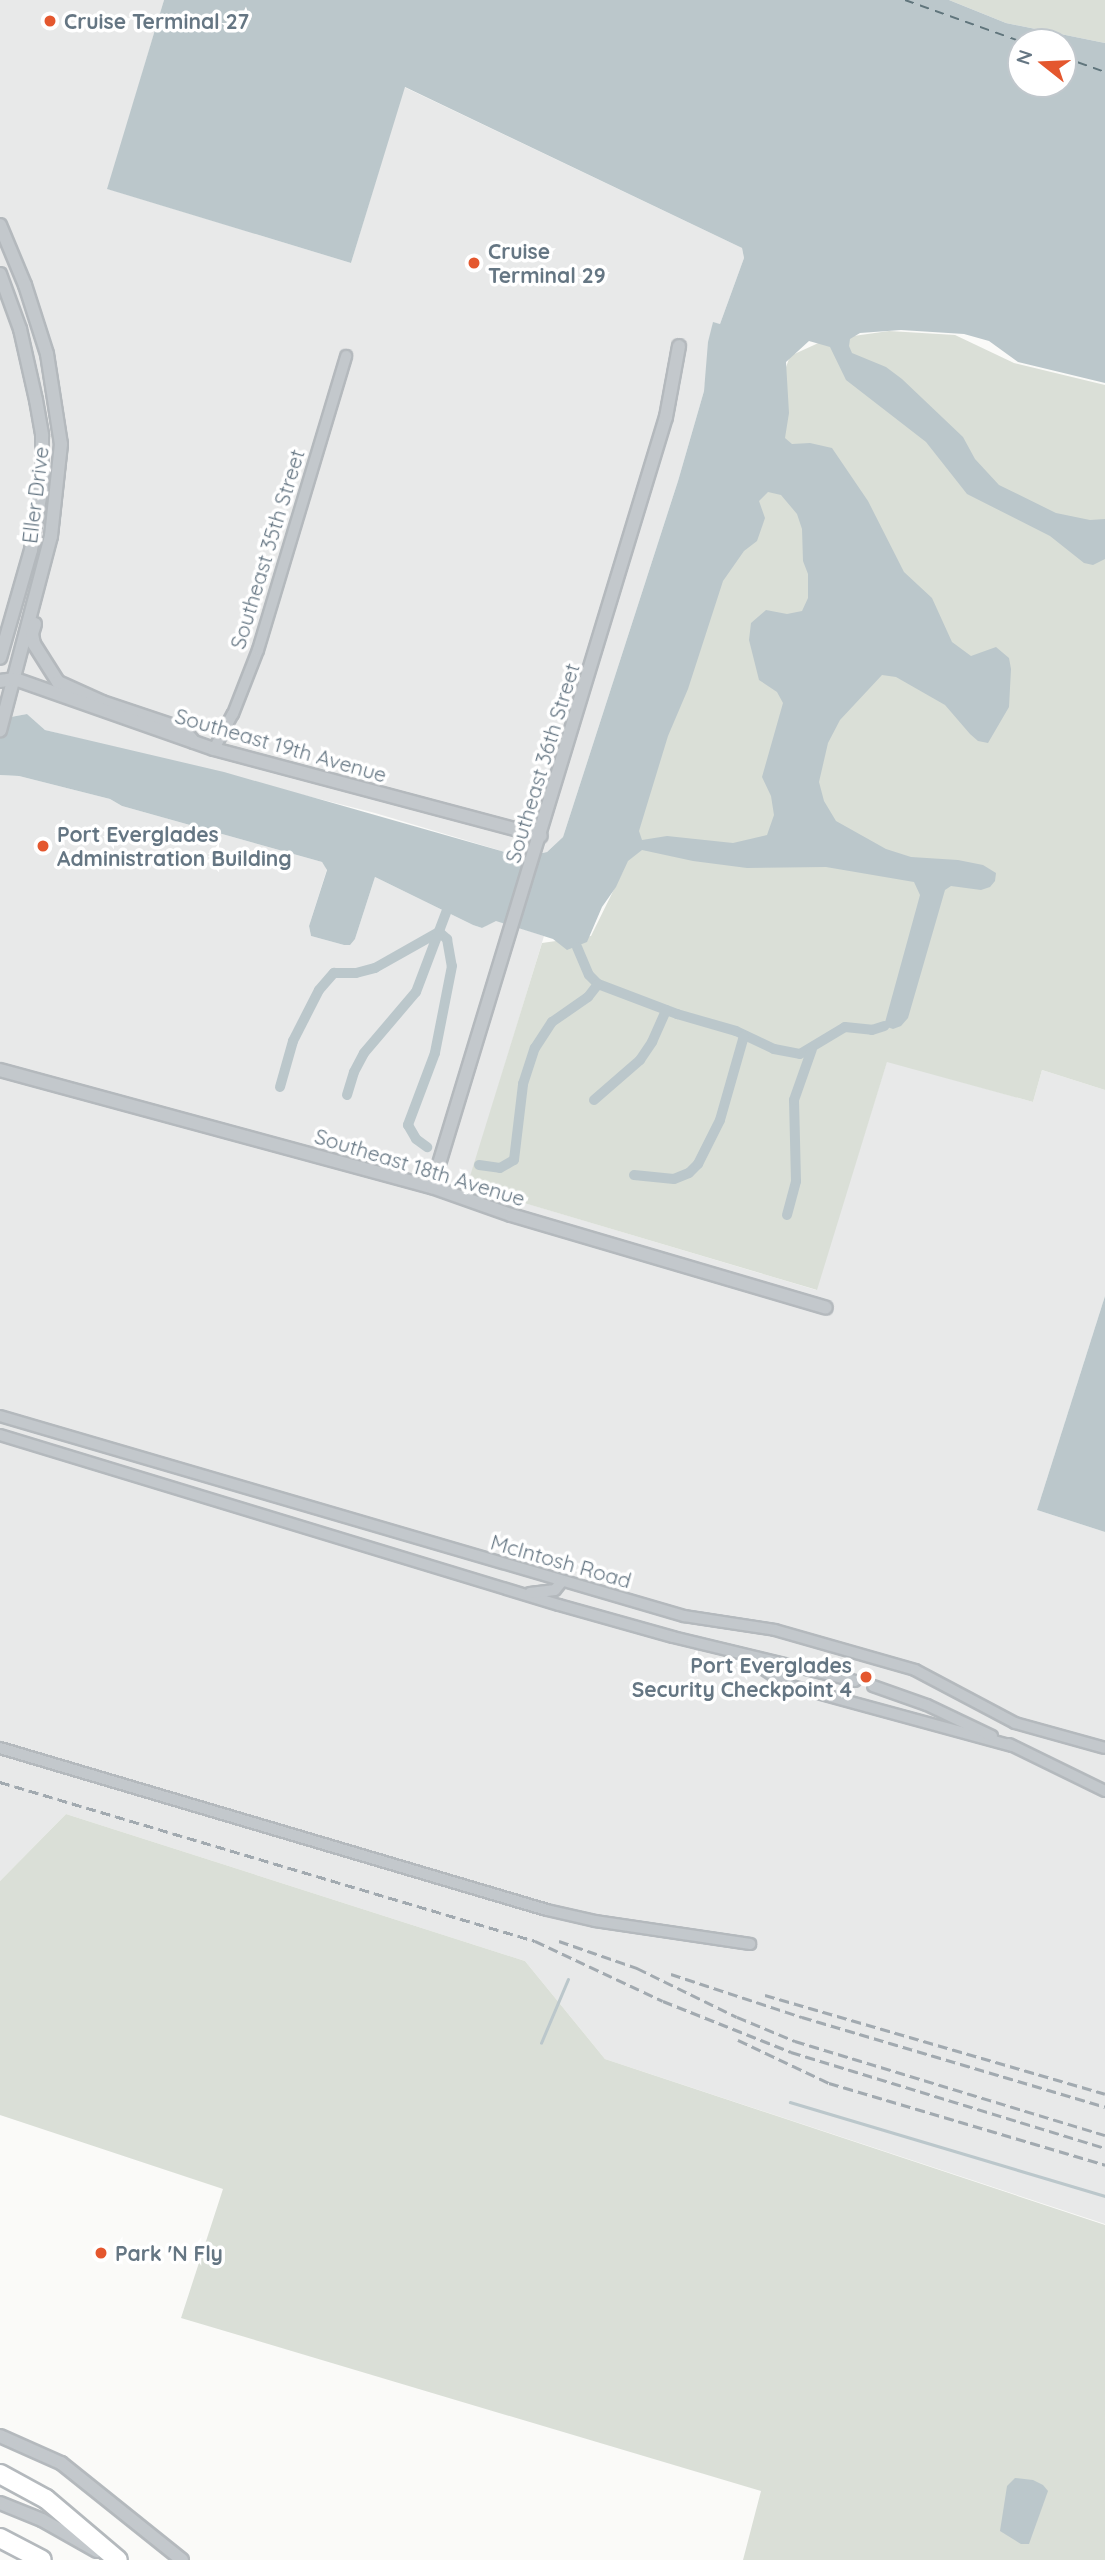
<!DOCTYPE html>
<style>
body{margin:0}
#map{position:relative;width:1105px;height:2560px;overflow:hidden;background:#fafaf8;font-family:Quicksand,sans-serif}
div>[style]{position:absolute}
.built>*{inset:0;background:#e8e9e9}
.green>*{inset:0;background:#dadfd7}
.water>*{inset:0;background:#bbc7cb}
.stream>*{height:2.5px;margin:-1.25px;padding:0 1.25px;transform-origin:1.25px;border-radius:1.25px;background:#bbc7cb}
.canal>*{height:10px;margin:-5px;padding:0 5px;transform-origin:5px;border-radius:5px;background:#bbc7cb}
.ferry>*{height:2px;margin-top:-1px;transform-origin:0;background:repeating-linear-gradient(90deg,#60757c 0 9px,transparent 0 16px)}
.roads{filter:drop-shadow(2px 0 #b4b9bd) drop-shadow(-2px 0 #b4b9bd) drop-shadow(0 2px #b4b9bd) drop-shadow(0 -2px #b4b9bd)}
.minor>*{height:10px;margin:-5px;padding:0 5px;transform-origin:5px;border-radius:5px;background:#c3c8cc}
.tertiary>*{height:12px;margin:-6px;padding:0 6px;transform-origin:6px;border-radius:6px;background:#c3c8cc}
.motorway>*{height:18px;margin:-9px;padding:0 9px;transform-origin:9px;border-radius:9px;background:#fff}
.rail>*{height:2.5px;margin-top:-1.25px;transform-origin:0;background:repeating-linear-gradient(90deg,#a2aab0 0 10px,transparent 0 15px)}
.dots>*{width:19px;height:19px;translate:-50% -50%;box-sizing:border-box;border:4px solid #fff;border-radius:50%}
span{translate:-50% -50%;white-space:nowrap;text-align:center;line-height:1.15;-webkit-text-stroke:7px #fff;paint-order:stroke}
.poi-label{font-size:21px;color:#657683;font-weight:700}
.left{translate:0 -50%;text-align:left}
.right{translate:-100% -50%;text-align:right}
.street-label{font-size:21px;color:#657683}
.north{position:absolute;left:1007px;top:28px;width:70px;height:70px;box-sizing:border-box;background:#fff;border:2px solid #c1c8cd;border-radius:50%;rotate:288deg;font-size:19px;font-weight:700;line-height:28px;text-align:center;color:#657683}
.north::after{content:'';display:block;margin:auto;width:24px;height:32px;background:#e4572e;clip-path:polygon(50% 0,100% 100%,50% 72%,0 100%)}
</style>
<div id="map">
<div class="built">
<div style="clip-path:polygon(0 0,164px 0,108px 189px,351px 263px,404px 87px,742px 248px,744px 258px,720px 324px,713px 323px,704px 391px,678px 481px,563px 837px,547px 852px,529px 856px,515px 855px,375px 813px,45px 730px,27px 714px,0 719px)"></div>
<div style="clip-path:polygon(0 775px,19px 776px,110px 799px,122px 806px,322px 862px,327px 869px,309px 926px,311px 936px,344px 945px,355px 939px,375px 877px,473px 925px,482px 928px,495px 920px,544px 936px,468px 1186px,816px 1290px,887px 1061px,1033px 1102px,1042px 1070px,1105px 1090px,1105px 1296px,1037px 1510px,1105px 1532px,1105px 2224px,605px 2059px,525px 1961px,66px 1814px,0 1881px)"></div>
</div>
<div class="green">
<div style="clip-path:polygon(949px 0,1105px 0,1105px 43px,1006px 23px)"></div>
<div style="clip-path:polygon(889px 331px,955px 335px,1014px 363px,1105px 385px,1105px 1090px,1042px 1070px,1033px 1102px,887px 1062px,817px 1290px,467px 1186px,542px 943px,591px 936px,623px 871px,755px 453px,790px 356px,825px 340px)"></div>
<div style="clip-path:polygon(66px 1814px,525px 1961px,605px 2059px,1105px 2225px,1105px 2560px,743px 2560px,761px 2491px,181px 2318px,223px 2189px,0 2115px,0 1881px)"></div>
</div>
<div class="water">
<div style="clip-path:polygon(evenodd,164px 0,949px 0,1006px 23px,1105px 43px,1105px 383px,1018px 362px,989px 341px,964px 334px,901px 330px,860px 333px,850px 339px,849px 346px,852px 353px,886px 367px,902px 379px,963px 437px,975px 459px,999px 485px,1056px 513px,1090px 520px,1105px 519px,1105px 559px,1093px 565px,1084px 563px,1050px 536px,967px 494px,926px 442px,846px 380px,830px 347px,809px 341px,786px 362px,789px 413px,785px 438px,792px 444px,810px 443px,832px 448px,868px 501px,904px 572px,932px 598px,952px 642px,971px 656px,996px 647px,1009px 658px,1011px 669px,1009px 707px,988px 743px,978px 741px,970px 734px,945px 705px,896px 677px,882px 675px,840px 720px,828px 743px,819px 782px,824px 801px,836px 821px,886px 849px,911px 857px,958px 860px,983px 865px,996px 873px,995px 881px,990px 887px,981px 890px,951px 886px,945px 890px,908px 1018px,901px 1026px,893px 1029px,884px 1026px,920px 895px,914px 882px,826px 867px,747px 868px,693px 861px,642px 850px,628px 861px,616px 887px,602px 907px,587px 942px,567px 950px,553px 939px,496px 921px,482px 928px,473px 925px,375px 877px,355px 939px,350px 945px,344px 945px,311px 936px,309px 926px,327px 870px,322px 862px,122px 806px,110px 799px,19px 776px,0 775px,0 719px,27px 714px,45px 730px,224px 772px,515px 855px,529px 856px,547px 852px,563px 837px,678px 481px,704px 391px,708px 342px,713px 322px,720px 324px,744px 258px,742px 248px,405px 87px,351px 263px,107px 189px,164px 0,1021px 42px,1063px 42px,1063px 84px,1021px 84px,1021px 42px,164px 0,768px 492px,781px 495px,797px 514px,802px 529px,803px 561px,808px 574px,808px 598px,802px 611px,787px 614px,766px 610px,751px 623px,749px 640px,759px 680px,777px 692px,783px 703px,762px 777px,771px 796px,774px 815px,767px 835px,733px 843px,667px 836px,642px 840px,639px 831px,668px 736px,688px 689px,723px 581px,744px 551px,757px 541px,765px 518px,759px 501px,768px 492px)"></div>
<div style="clip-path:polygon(1105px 1296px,1105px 1532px,1037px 1510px)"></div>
<div style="clip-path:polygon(1015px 2478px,1033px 2480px,1043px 2485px,1048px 2491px,1029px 2544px,1021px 2544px,1000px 2531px,1007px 2486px)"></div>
</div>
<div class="stream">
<div style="left:541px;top:2043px;width:69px;rotate:-67.1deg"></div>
<div style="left:790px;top:2102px;width:329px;rotate:16.6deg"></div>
</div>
<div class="canal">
<div style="left:577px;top:947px;width:30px;rotate:67deg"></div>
<div style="left:589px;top:975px;width:13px;rotate:45deg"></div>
<div style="left:598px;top:984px;width:85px;rotate:20.8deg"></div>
<div style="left:677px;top:1014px;width:61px;rotate:16.1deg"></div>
<div style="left:736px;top:1031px;width:42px;rotate:25.3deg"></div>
<div style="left:774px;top:1049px;width:26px;rotate:11deg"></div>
<div style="left:800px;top:1054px;width:52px;rotate:-31deg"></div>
<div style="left:845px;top:1027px;width:27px;rotate:6deg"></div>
<div style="left:872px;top:1030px;width:13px;rotate:-18deg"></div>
<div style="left:280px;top:1087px;width:48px;rotate:-74.2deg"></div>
<div style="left:293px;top:1041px;width:57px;rotate:-63deg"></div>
<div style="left:319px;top:990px;width:23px;rotate:-49deg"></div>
<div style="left:334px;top:973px;width:22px"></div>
<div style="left:356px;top:973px;width:20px;rotate:-15deg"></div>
<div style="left:375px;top:968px;width:73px;rotate:-29.4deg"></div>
<div style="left:439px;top:932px;width:11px;rotate:41deg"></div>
<div style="left:447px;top:939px;width:27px;rotate:80deg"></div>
<div style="left:452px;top:966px;width:89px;rotate:101.1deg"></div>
<div style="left:435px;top:1053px;width:77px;rotate:110.6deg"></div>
<div style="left:408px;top:1125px;width:16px;rotate:60deg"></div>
<div style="left:416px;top:1139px;width:14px;rotate:36deg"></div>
<div style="left:347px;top:1095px;width:24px;rotate:-73deg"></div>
<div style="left:354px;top:1072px;width:21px;rotate:-62deg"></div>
<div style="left:364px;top:1053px;width:80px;rotate:-49.6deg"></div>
<div style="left:416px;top:992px;width:88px;rotate:-69.3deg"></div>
<div style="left:594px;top:1100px;width:61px;rotate:-41deg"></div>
<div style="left:640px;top:1060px;width:22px;rotate:-56deg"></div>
<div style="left:652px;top:1042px;width:35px;rotate:-66deg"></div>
<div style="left:479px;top:1165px;width:21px;rotate:8deg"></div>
<div style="left:500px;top:1168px;width:16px;rotate:-30deg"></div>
<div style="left:514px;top:1160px;width:77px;rotate:-83.2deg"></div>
<div style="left:523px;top:1084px;width:38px;rotate:-72deg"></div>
<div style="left:535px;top:1048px;width:31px;rotate:-57deg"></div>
<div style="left:552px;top:1022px;width:44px;rotate:-34.8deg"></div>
<div style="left:588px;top:997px;width:16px;rotate:-52deg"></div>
<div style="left:634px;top:1175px;width:40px;rotate:5.7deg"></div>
<div style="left:674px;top:1179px;width:16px;rotate:-22deg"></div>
<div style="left:689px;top:1173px;width:13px;rotate:-45deg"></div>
<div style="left:698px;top:1164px;width:49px;rotate:-63.4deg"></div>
<div style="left:720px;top:1120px;width:87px;rotate:-74.1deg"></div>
<div style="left:787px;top:1215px;width:35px;rotate:-75deg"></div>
<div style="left:796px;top:1181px;width:81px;rotate:-91.4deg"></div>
<div style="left:794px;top:1100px;width:54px;rotate:-70.6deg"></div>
</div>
<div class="ferry">
<div style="left:905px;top:0;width:124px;rotate:19.7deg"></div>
<div style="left:1063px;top:57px;width:45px;rotate:19.7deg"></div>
</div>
<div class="roads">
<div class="minor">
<div style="left:214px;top:749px;width:40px;rotate:-62deg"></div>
<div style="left:233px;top:714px;width:69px;rotate:-68.7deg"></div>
<div style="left:258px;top:650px;width:307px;rotate:-73.3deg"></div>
<div style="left:0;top:1416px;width:713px;rotate:16.3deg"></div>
<div style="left:684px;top:1616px;width:92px;rotate:8.7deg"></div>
<div style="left:775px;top:1630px;width:146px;rotate:15.9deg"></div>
<div style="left:915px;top:1670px;width:113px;rotate:27.9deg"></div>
<div style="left:1015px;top:1723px;width:93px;rotate:15.5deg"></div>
<div style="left:0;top:1435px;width:584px;rotate:16.92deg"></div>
<div style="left:559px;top:1605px;width:118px;rotate:15.7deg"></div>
<div style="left:673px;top:1637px;width:187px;rotate:13.6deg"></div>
<div style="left:530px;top:1593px;width:25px;rotate:-7deg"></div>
<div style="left:555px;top:1590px;width:11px;rotate:-52deg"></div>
<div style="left:747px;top:1658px;width:49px;rotate:33.4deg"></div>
<div style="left:788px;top:1685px;width:232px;rotate:15.2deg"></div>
<div style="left:873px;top:1686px;width:57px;rotate:19.4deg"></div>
<div style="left:927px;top:1705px;width:72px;rotate:25.5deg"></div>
<div style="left:1009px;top:1744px;width:107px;rotate:26.1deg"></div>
<div style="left:0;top:1748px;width:570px;rotate:16.5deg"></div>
<div style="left:547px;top:1910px;width:49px;rotate:12.9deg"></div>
<div style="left:595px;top:1921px;width:157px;rotate:8.4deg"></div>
</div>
<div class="tertiary">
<div style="left:0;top:225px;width:65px;rotate:67.4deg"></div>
<div style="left:25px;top:285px;width:72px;rotate:72.3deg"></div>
<div style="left:47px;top:354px;width:91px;rotate:81.2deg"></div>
<div style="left:61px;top:444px;width:93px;rotate:96.2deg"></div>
<div style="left:51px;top:536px;width:201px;rotate:104.7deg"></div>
<div style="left:0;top:274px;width:59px;rotate:70deg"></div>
<div style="left:20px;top:329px;width:73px;rotate:77.3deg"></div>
<div style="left:36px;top:400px;width:36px;rotate:80deg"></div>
<div style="left:42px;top:435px;width:51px;rotate:90deg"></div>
<div style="left:42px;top:486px;width:65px;rotate:99.8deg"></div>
<div style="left:31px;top:550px;width:112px;rotate:106deg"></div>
<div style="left:35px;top:624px;width:10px;rotate:107deg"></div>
<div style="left:32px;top:634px;width:10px;rotate:79deg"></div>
<div style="left:34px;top:644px;width:45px;rotate:57.7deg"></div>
<div style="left:58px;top:682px;width:48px;rotate:24.4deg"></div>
<div style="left:102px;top:702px;width:85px;rotate:18.4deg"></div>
<div style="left:183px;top:729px;width:17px;rotate:50deg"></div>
<div style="left:0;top:681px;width:15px;rotate:-8deg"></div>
<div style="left:15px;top:679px;width:211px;rotate:19.4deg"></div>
<div style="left:214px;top:749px;width:338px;rotate:14.9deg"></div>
<div style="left:0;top:1070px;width:448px;rotate:15.2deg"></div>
<div style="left:432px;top:1187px;width:84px;rotate:19.5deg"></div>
<div style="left:511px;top:1215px;width:328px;rotate:16.4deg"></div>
<div style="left:432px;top:1187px;width:805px;rotate:-73.1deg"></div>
<div style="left:666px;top:417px;width:72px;rotate:-79.6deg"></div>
<div style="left:0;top:2436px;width:67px;rotate:23.9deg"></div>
<div style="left:61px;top:2463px;width:155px;rotate:38.7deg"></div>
<div style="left:0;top:2503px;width:45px;rotate:22deg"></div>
<div style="left:42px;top:2520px;width:63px;rotate:29.4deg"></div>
</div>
<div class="motorway">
<div style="left:0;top:2474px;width:52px;rotate:28.5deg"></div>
<div style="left:46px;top:2499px;width:94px;rotate:40.3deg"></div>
<div style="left:0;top:2538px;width:47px;rotate:27.6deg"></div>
</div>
</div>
<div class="rail">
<div style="left:0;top:1782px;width:558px;rotate:16.55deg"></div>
<div style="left:535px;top:1941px;width:141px;rotate:25.1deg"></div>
<div style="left:663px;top:2001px;width:138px;rotate:21.7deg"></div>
<div style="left:791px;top:2052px;width:328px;rotate:17deg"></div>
<div style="left:559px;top:1941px;width:83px;rotate:19.1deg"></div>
<div style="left:637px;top:1968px;width:111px;rotate:26.1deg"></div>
<div style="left:737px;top:2017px;width:63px;rotate:22.5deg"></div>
<div style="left:795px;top:2041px;width:324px;rotate:16.9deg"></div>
<div style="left:671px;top:1974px;width:138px;rotate:18.2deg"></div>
<div style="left:802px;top:2017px;width:316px;rotate:16.5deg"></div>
<div style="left:765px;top:1995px;width:354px;rotate:16.2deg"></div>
<div style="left:738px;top:2040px;width:101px;rotate:25.3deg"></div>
<div style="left:829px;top:2083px;width:288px;rotate:16.5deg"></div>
</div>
<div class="dots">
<div style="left:50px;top:21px;background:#e4572e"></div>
<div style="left:474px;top:263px;background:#e4572e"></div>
<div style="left:43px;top:846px;background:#e4572e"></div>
<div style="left:866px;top:1677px;background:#e4572e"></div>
<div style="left:101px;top:2253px;background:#e4572e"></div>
</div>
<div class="poi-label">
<span class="left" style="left:64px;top:21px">Cruise Terminal 27</span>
<span class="left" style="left:488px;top:263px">Cruise<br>Terminal 29</span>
<span class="left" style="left:57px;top:846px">Port Everglades<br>Administration Building</span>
<span class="right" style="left:852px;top:1677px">Port Everglades<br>Security Checkpoint 4</span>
<span class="left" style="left:115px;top:2253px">Park 'N Fly</span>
</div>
<div class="street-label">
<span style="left:35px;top:495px;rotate:-83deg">Eller Drive</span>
<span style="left:267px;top:549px;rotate:-73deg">Southeast 35th Street</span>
<span style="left:281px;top:745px;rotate:16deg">Southeast 19th Avenue</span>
<span style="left:542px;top:763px;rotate:-73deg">Southeast 36th Street</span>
<span style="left:420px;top:1167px;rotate:17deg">Southeast 18th Avenue</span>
<span style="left:561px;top:1561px;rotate:16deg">McIntosh Road</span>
</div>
<div class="north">N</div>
</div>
